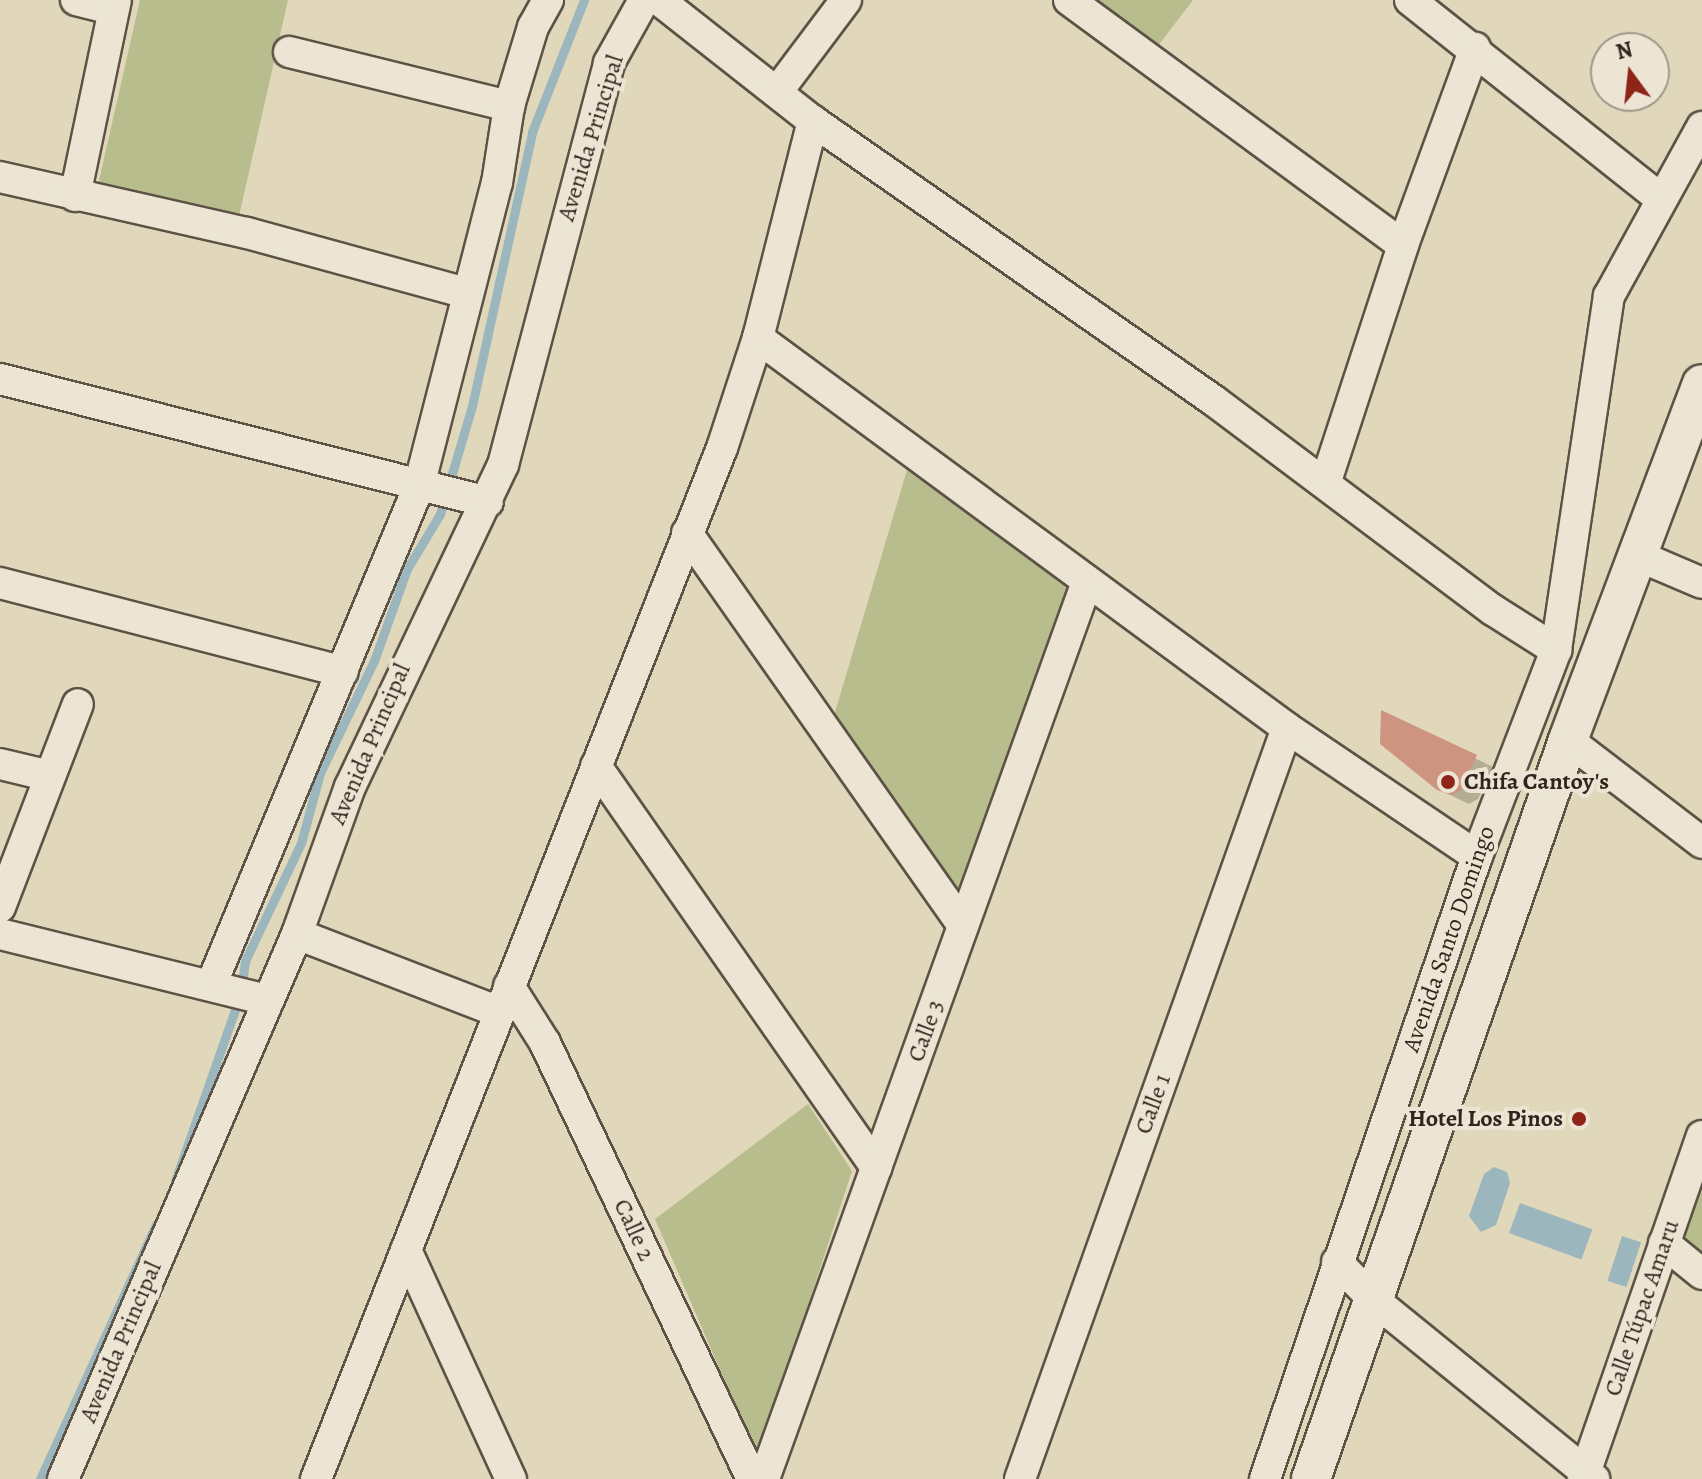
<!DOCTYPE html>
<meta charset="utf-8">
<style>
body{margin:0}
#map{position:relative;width:1702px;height:1479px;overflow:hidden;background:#e1d7bb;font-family:Alegreya,serif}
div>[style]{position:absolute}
.green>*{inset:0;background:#b7bd8d}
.water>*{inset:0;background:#9bb6bc;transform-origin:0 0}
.shadow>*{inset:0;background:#0003}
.stream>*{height:9px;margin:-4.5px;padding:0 4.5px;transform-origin:4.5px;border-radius:4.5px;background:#9bb6bc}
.building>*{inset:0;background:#cd9480}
.roads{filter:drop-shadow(2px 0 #5d5245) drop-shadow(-2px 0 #5d5245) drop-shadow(0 2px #5d5245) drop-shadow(0 -2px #5d5245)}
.minor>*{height:30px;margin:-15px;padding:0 15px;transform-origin:15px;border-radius:15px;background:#ece5d3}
.tertiary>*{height:38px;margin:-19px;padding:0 19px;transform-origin:19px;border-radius:19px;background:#ece5d3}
.dots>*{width:22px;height:22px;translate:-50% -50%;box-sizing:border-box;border:4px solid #ece5d3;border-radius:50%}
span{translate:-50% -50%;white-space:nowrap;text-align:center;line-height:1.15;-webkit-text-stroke:8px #ece5d3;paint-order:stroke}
.street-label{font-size:24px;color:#31251e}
.poi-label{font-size:24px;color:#31251e;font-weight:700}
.left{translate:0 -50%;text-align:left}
.right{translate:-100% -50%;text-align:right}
.north{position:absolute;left:1590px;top:32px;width:80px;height:80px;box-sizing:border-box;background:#ece5d3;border:2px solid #a1988b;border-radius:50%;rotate:345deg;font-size:22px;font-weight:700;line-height:32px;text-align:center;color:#31251e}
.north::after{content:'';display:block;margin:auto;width:28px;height:36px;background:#8f2418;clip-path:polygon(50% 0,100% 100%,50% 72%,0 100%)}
</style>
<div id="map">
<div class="green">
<div style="clip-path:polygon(140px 0,288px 0,239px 216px,98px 185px)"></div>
<div style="clip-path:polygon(1085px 0,1193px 0,1154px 51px)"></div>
<div style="clip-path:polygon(907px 470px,1069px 588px,959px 895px,833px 719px)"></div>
<div style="clip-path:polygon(808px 1104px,852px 1171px,758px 1458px,655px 1219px)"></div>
<div style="clip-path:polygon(1702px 1163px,1702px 1262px,1675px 1240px)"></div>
</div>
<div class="water">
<div style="clip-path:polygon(1494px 1167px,1507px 1172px,1510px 1183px,1496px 1225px,1481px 1232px,1469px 1216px,1484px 1174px)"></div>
<div style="left:1520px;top:1203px;width:77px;height:32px;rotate:20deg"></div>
<div style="left:1622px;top:1236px;width:20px;height:47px;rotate:18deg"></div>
</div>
<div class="shadow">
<div style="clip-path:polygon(1383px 713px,1493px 767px,1478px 799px,1469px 804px,1438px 789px)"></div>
</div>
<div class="stream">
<div style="left:175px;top:1181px;width:199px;rotate:-70.7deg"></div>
<div style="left:241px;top:993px;width:32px;rotate:-83deg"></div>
<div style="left:245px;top:961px;width:131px;rotate:-64.6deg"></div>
<div style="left:301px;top:843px;width:73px;rotate:-74.8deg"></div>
<div style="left:320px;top:773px;width:124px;rotate:-64.3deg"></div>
<div style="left:374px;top:661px;width:98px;rotate:-70.3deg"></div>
<div style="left:407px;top:569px;width:64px;rotate:-59deg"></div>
<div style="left:440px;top:514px;width:113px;rotate:-73.5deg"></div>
<div style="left:472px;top:406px;width:280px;rotate:-77.6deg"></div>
<div style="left:532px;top:132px;width:142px;rotate:-68.5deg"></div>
<div style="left:40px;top:1479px;width:280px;rotate:-65.5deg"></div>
</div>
<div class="building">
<div style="clip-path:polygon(1381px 710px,1477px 755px,1461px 790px,1451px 795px,1437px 790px,1380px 744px)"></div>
</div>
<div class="roads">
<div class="minor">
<div style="left:76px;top:0;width:38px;rotate:14deg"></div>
<div style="left:659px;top:0;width:196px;rotate:38.2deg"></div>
<div style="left:813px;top:121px;width:488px;rotate:34.9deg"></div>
<div style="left:1213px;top:400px;width:350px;rotate:36.9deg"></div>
<div style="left:1493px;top:610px;width:75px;rotate:32.4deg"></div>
<div style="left:1069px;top:0;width:414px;rotate:36.3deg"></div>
<div style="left:1410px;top:0;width:319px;rotate:38.4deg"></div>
<div style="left:289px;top:52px;width:227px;rotate:13.8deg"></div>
<div style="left:777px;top:92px;width:115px;rotate:-53.1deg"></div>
<div style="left:0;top:177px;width:253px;rotate:12.8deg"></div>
<div style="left:247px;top:233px;width:228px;rotate:15.3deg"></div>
<div style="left:75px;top:196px;width:200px;rotate:-78.2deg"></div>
<div style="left:758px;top:338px;width:657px;rotate:36.4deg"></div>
<div style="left:1287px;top:728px;width:229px;rotate:34deg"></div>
<div style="left:0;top:379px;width:503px;rotate:14.15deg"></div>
<div style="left:1326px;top:481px;width:248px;rotate:-71.9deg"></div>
<div style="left:1403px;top:245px;width:210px;rotate:-69.9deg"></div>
<div style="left:687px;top:533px;width:480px;rotate:54.9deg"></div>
<div style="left:1641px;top:557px;width:66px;rotate:23.1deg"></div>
<div style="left:0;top:583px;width:354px;rotate:14.5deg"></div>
<div style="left:1568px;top:740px;width:169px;rotate:37.5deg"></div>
<div style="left:0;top:764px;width:51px;rotate:13.5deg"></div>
<div style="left:596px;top:766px;width:490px;rotate:55.1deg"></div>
<div style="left:0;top:907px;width:217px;rotate:-69deg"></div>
<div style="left:0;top:934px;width:275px;rotate:13.9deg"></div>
<div style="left:297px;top:934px;width:217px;rotate:21.1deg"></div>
<div style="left:212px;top:983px;width:538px;rotate:-67.39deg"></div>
<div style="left:419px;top:486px;width:313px;rotate:-75.6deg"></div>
<div style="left:497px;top:183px;width:78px;rotate:-81.1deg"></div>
<div style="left:509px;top:106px;width:83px;rotate:-73.1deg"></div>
<div style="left:533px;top:27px;width:31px;rotate:-61deg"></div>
<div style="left:509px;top:986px;width:67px;rotate:57.7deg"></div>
<div style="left:545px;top:1043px;width:483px;rotate:64.6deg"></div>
<div style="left:1664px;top:1243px;width:49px;rotate:39.2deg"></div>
<div style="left:406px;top:1250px;width:252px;rotate:65.4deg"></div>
<div style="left:1337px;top:1262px;width:53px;rotate:45.8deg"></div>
<div style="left:1374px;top:1300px;width:284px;rotate:39.1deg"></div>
<div style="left:63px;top:1479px;width:593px;rotate:-66.76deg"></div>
<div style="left:297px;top:934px;width:156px;rotate:-70.2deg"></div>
<div style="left:350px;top:787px;width:357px;rotate:-64.6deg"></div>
<div style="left:503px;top:465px;width:416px;rotate:-75.2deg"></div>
<div style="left:609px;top:63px;width:72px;rotate:-60.9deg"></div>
<div style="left:316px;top:1479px;width:1108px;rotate:-68.51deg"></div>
<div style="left:722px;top:448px;width:116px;rotate:-71.9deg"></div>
<div style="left:758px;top:338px;width:224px;rotate:-75.8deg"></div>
<div style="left:764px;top:1479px;width:953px;rotate:-70.2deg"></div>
<div style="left:1020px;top:1479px;width:797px;rotate:-70.43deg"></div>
<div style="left:1265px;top:1479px;width:658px;rotate:-71.21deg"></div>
<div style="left:1477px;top:856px;width:221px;rotate:-69deg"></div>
<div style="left:1556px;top:650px;width:358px;rotate:-81.5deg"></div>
<div style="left:1609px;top:296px;width:193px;rotate:-61.2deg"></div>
<div style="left:1583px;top:1479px;width:363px;rotate:-70.9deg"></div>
</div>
<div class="tertiary">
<div style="left:1311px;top:1479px;width:782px;rotate:-70.82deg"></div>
<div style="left:1568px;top:740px;width:380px;rotate:-69.4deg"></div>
</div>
</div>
<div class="dots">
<div style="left:1448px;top:782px;background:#8f2418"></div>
<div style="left:1579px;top:1119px;background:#8f2418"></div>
</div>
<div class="street-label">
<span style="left:591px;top:138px;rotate:-73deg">Avenida Principal</span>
<span style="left:370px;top:744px;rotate:-67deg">Avenida Principal</span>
<span style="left:1449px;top:939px;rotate:-71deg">Avenida Santo Domingo</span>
<span style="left:926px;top:1031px;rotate:-70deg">Calle 3</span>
<span style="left:1153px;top:1104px;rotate:-70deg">Calle 1</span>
<span style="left:634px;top:1230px;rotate:65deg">Calle 2</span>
<span style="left:1642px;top:1308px;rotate:-71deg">Calle Túpac Amaru</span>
<span style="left:121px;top:1342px;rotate:-67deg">Avenida Principal</span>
</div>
<div class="poi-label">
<span class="left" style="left:1464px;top:782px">Chifa Cantoy's</span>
<span class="right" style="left:1563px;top:1119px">Hotel Los Pinos</span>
</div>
<div class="north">N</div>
</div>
